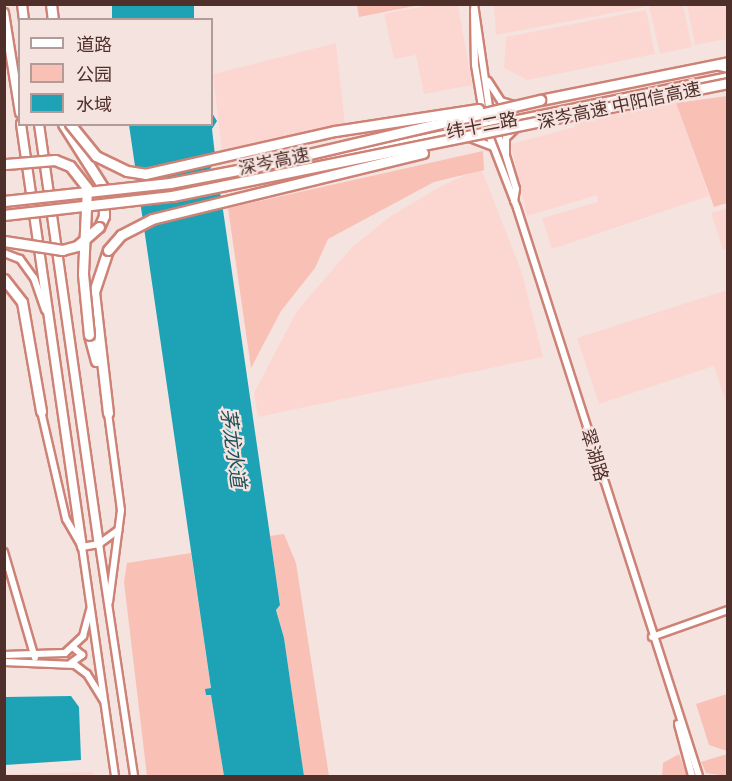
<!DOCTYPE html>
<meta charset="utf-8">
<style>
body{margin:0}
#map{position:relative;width:732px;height:781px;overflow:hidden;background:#f5e3e0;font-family:"Roboto Serif","Noto Sans SC",serif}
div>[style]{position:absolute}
.built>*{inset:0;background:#fcd7d1}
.green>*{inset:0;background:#f9c0b6}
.water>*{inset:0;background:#1da3b5;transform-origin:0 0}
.roads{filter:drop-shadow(2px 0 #ce8276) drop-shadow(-2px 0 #ce8276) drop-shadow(0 2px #ce8276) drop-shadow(0 -2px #ce8276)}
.minor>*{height:6px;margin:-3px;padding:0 3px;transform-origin:3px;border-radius:3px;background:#fff}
.major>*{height:8px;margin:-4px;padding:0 4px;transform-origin:4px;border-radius:4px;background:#fff}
.highway>*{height:9px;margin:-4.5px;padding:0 4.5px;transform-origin:4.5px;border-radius:4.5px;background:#fff}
.bridges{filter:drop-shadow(2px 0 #ce8276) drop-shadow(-2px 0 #ce8276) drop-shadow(0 2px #ce8276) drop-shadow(0 -2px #ce8276)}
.highway-bridge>*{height:9px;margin:-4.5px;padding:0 4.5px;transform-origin:4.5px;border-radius:4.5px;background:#fff}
span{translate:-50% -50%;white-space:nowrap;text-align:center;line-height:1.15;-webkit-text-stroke:4.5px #f5e3e0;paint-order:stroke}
.street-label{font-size:18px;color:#4f2f2a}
.water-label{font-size:20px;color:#1d5059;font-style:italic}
.frame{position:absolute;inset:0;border:6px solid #4f2f2a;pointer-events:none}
.legend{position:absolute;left:18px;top:18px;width:195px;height:108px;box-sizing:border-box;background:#f5e3e0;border:2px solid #b39b97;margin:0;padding:8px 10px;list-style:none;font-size:18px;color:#4f2f2a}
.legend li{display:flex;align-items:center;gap:12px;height:30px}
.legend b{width:30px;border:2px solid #b39b97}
</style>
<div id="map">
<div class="built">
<div style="clip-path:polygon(431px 5px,458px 5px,472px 85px,424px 94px,416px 55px,394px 59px,384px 14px)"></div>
<div style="clip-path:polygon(644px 5px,644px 7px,496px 35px,494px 5px)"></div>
<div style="clip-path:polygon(649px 5px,683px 5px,692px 47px,660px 54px)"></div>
<div style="clip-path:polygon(687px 5px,727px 5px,727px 39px,695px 45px)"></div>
<div style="clip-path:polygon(646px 10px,655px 54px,527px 80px,504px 68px,506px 37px)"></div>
<div style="clip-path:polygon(336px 43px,345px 124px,222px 151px,213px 74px)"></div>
<div style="clip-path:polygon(676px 103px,709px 196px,552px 249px,542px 218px,598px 202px,597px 195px,527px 216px,511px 144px,575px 127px,574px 121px)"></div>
<div style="clip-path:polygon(481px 168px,522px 273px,543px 357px,258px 417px,254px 393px,297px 311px,352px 247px,391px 216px,441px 186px)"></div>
<div style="clip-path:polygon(727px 208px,727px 249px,723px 250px,711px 213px)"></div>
<div style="clip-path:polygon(727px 290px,727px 406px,714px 366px,599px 404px,577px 338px)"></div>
<div style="clip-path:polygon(93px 772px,93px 776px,5px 776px,5px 774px)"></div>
</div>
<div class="green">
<div style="clip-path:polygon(357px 5px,357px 4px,419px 5px,359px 17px)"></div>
<div style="clip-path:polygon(727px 96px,727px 203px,714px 207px,676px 103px)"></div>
<div style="clip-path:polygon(483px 151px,484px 170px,434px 182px,328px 239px,315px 268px,281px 311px,251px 368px,228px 208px)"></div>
<div style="clip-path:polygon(284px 534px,296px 563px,329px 776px,304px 776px,284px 638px,276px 609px,280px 604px,270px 536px)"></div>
<div style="clip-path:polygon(191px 553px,211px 689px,206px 689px,211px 694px,224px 776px,147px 776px,124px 582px,127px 563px)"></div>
<div style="clip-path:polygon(727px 694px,728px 694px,727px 751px,709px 745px,696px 704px)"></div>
<div style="clip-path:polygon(679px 754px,687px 776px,662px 776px,663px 763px)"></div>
<div style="clip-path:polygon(727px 754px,727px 776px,706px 773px,701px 762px)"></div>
</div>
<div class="water">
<div style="left:112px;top:5px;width:82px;height:14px"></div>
<div style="clip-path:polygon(212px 113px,217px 121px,212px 129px,215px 155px,209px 173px,221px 196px,280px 605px,276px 610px,284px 638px,304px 776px,224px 776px,211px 695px,206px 695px,205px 689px,211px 688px,129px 125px,212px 124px)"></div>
<div style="clip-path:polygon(71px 696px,79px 707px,81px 760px,5px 765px,5px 697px)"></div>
</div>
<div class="roads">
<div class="minor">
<div style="left:474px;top:4px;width:111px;rotate:81.7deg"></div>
<div style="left:490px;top:114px;width:45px;rotate:69.1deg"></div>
<div style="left:506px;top:156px;width:34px;rotate:73deg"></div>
<div style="left:516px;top:189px;width:12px;rotate:99deg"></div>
<div style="left:474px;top:10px;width:55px;rotate:89deg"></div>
<div style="left:475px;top:65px;width:61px;rotate:80.5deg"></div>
<div style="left:485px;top:125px;width:89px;rotate:68.9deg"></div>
<div style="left:517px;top:208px;width:596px;rotate:72.23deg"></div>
<div style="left:716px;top:66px;width:12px;rotate:14deg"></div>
<div style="left:488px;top:81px;width:24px;rotate:57deg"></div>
<div style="left:501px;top:101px;width:14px;rotate:17deg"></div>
<div style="left:467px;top:137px;width:26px;rotate:21deg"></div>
<div style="left:506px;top:153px;width:15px;rotate:-90deg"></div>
<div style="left:506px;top:138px;width:14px;rotate:-45deg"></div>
<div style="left:272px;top:169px;width:465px;rotate:-11.5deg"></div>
<div style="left:4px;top:253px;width:17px;rotate:21deg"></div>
<div style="left:20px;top:259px;width:24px;rotate:54deg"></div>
<div style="left:34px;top:278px;width:34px;rotate:71deg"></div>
<div style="left:41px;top:411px;width:111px;rotate:77deg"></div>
<div style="left:66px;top:519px;width:32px;rotate:60deg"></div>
<div style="left:82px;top:547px;width:231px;rotate:81.8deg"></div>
<div style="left:108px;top:413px;width:98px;rotate:82.4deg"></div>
<div style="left:121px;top:510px;width:93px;rotate:97.4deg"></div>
<div style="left:99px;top:544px;width:235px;rotate:81.4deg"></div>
<div style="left:82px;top:547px;width:17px;rotate:-10deg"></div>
<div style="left:99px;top:544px;width:24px;rotate:-36deg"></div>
<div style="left:4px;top:552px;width:110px;rotate:73.7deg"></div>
<div style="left:652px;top:637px;width:81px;rotate:-19.6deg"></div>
<div style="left:4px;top:655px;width:61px;rotate:-1.9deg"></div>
<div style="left:65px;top:653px;width:25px;rotate:-43deg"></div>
<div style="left:83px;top:636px;width:27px;rotate:-75deg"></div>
<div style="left:4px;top:662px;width:71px;rotate:2.4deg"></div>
<div style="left:75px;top:665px;width:15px;rotate:37deg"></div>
<div style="left:87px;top:674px;width:31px;rotate:58deg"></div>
<div style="left:71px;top:663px;width:14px;rotate:-36deg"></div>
<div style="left:82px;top:655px;width:11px;rotate:-139deg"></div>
<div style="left:678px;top:724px;width:54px;rotate:74.9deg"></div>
</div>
<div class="major">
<div style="left:22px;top:4px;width:16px;rotate:83deg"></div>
<div style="left:4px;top:13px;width:101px;rotate:80.9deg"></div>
<div style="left:21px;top:124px;width:427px;rotate:81.8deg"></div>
<div style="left:39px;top:124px;width:424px;rotate:81.9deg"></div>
</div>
<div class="highway">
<div style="left:51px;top:4px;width:16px;rotate:83deg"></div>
<div style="left:540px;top:100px;width:192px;rotate:-11.4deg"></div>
<div style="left:63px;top:124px;width:75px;rotate:57.6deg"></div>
<div style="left:103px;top:187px;width:29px;rotate:88deg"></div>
<div style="left:104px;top:216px;width:12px;rotate:114deg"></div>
<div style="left:4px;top:279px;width:29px;rotate:52deg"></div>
<div style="left:22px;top:302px;width:111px;rotate:80.1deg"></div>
<div style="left:89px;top:335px;width:27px;rotate:75deg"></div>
<div style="left:108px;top:413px;width:122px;rotate:-96.6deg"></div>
<div style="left:94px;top:292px;width:44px;rotate:-71.6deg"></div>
</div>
</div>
<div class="bridges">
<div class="highway-bridge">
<div style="left:70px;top:124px;width:41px;rotate:50.9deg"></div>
<div style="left:96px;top:156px;width:34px;rotate:26deg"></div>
<div style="left:127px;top:171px;width:18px;rotate:9deg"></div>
<div style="left:145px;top:174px;width:195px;rotate:-12.8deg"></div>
<div style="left:335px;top:131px;width:145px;rotate:-8.7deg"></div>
<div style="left:6px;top:164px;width:49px;rotate:-4.7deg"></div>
<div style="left:55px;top:160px;width:16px;rotate:22deg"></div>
<div style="left:70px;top:166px;width:28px;rotate:52deg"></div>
<div style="left:87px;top:188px;width:86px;rotate:92.7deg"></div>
<div style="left:83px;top:274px;width:61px;rotate:84.4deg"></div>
<div style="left:4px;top:201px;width:167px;rotate:-6.2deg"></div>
<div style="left:170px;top:183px;width:90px;rotate:-10.9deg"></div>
<div style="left:258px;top:166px;width:290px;rotate:-13.2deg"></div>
<div style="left:4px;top:215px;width:169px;rotate:-6.5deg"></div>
<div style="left:172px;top:196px;width:567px;rotate:-11.49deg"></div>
<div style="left:4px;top:241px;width:59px;rotate:8.8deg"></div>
<div style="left:62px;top:250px;width:16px;rotate:-15deg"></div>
<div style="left:77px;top:246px;width:29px;rotate:-41deg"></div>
<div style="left:108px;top:250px;width:20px;rotate:-49deg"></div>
<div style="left:121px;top:235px;width:35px;rotate:-27deg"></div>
<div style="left:152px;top:219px;width:279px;rotate:-13.7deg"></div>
</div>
</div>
<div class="street-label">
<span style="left:619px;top:106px;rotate:-12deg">深岑高速 中阳信高速</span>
<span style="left:482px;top:126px;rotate:-11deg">纬十二路</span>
<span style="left:274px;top:162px;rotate:-12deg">深岑高速</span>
<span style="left:594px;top:455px;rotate:73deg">翠湖路</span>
</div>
<div class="water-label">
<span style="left:233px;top:448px;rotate:82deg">茅龙水道</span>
</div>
<div class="frame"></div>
<ul class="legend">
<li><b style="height:8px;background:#fff"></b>道路</li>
<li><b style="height:16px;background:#f9c0b6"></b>公园</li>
<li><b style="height:16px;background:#1da3b5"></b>水域</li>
</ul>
</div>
